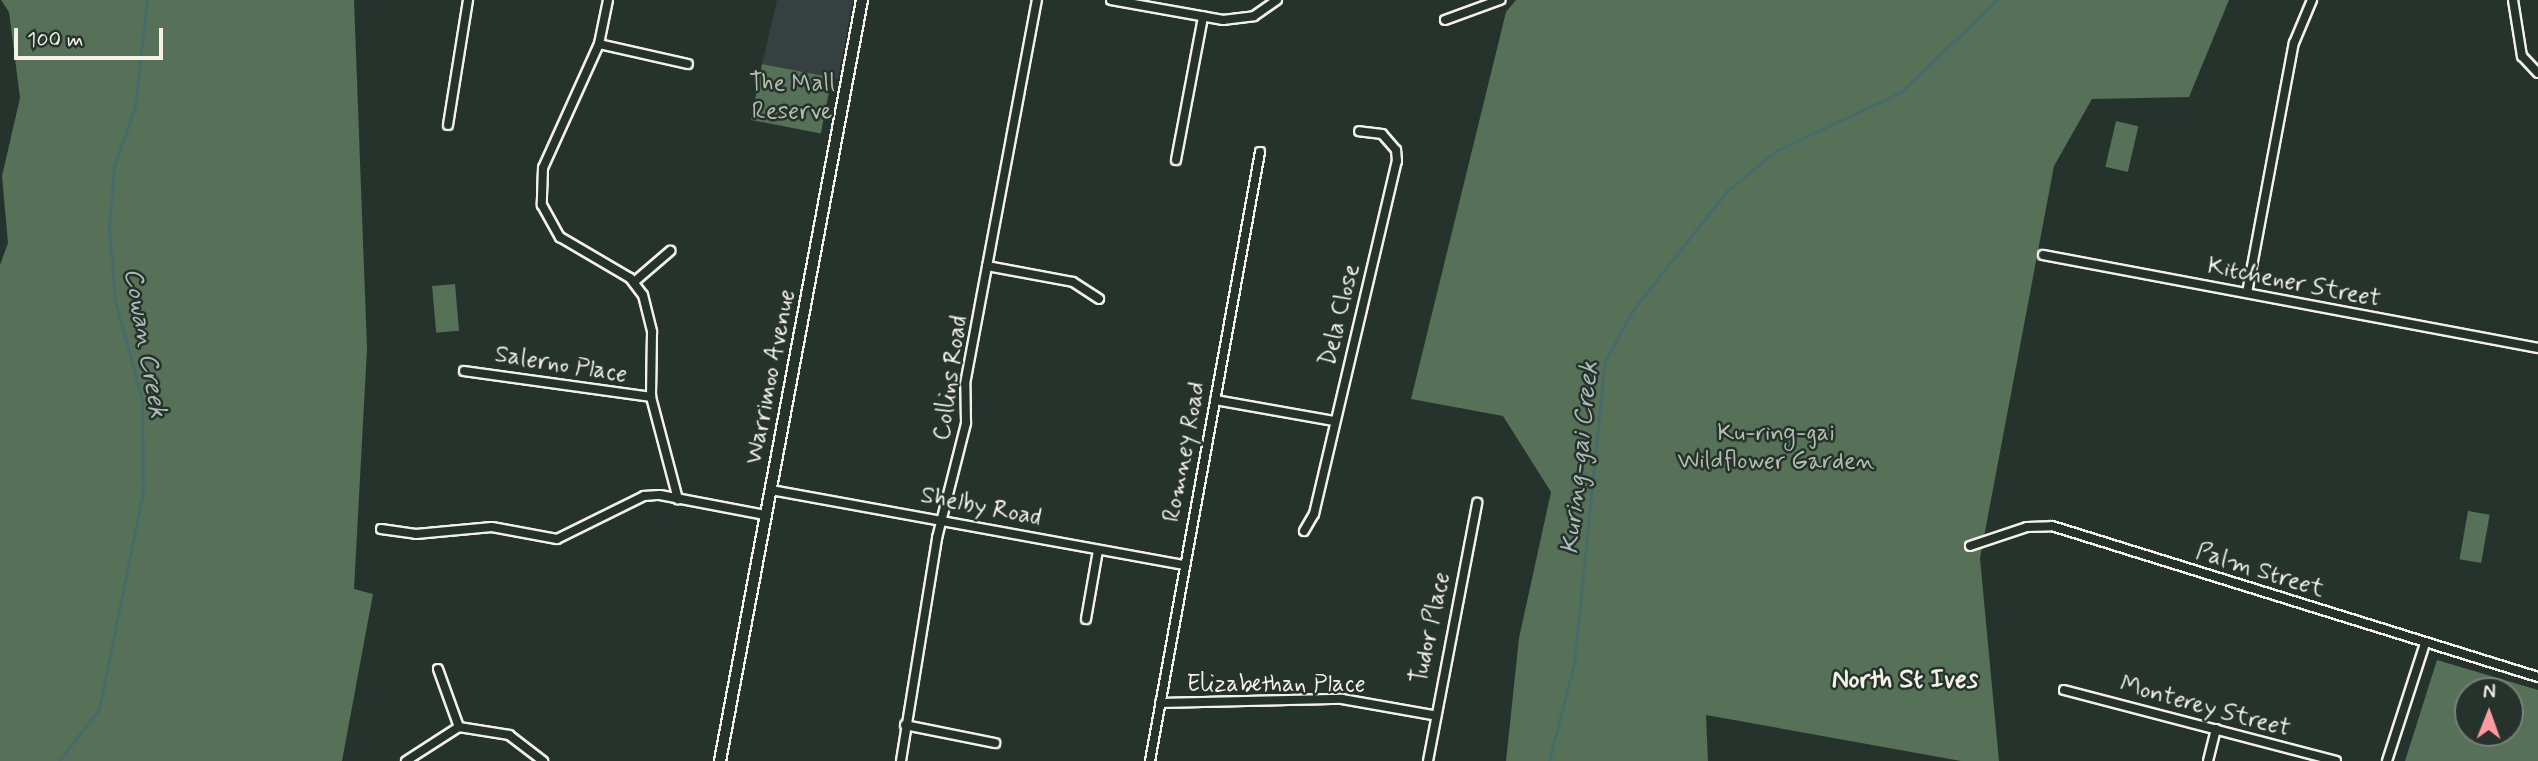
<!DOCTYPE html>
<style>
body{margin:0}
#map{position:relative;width:2538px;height:761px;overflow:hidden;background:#26332d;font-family:Mynerve,sans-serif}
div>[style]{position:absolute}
.built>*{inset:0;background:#374040}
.green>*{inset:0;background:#567158;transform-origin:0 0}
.stream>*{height:2.5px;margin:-1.25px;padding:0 1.25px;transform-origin:1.25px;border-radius:1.25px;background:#466b6a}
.roads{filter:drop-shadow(2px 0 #f4f1e8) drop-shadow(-2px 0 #f4f1e8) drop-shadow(0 2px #f4f1e8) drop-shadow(0 -2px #f4f1e8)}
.street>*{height:8px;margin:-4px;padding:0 4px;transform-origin:4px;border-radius:4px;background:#26332d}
.secondary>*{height:10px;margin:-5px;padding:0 5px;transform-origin:5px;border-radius:5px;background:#26332d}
span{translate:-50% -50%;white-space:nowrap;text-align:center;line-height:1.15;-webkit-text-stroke:5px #26332d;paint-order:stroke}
.park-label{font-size:24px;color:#b5beae}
.street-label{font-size:24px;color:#f4f1e8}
.water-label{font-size:26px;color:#aebbb6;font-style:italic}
.neighbourhood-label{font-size:26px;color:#f4f1e8;font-weight:700}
.north{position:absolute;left:2454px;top:677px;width:70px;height:70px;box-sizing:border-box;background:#26332d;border:2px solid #787f78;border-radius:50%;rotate:1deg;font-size:19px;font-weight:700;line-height:28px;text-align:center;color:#f4f1e8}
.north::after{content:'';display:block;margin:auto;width:24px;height:32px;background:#ff9aa2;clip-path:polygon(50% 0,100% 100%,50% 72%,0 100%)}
.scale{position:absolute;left:14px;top:28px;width:149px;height:32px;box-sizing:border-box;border:4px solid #f4f1e8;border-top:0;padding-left:9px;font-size:21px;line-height:24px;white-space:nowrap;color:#f4f1e8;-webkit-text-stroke:5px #26332d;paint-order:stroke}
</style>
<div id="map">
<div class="built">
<div style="clip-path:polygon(777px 0,853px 0,838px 79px,762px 64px)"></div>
</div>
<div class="green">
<div style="clip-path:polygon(1px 0,354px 0,367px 349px,354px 589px,373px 594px,342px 761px,0 761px,0 265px,8px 243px,2px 176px,20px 98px,9px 12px)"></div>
<div style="clip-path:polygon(1516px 0,2229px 0,2189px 97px,2092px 99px,2054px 166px,1980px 558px,1999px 761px,1961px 761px,1706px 715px,1708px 761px,1506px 761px,1519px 638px,1551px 492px,1503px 416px,1411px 399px,1506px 12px)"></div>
<div style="left:762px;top:64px;width:71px;height:57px;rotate:11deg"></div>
<div style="left:2116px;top:121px;width:23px;height:47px;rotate:13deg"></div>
<div style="left:455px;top:284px;width:47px;height:23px;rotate:85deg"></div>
<div style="left:2468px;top:511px;width:22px;height:49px;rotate:10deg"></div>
<div style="clip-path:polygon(evenodd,2437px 660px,2538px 690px,2538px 761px,2405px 761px,2437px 660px,2468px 691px,2510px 691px,2510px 733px,2468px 733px,2468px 691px)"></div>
</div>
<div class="stream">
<div style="left:59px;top:761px;width:66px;rotate:-52.4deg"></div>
<div style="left:99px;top:709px;width:220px;rotate:-78.5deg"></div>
<div style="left:143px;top:493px;width:92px;rotate:-90.6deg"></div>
<div style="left:142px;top:401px;width:105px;rotate:-105deg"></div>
<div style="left:115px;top:300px;width:73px;rotate:-94.7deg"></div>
<div style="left:109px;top:227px;width:61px;rotate:-85.3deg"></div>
<div style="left:114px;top:166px;width:63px;rotate:-70.4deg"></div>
<div style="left:135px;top:107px;width:108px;rotate:-83.6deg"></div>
<div style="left:1549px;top:761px;width:100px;rotate:-75.5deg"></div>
<div style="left:1574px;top:664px;width:305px;rotate:-84.2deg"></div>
<div style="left:1605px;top:361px;width:58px;rotate:-61.2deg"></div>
<div style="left:1633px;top:310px;width:152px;rotate:-51.7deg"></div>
<div style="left:1727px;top:191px;width:63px;rotate:-39.2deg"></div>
<div style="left:1776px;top:151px;width:138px;rotate:-25.3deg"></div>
<div style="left:1901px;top:92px;width:133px;rotate:-43.8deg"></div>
</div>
<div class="roads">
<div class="street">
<div style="left:608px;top:0;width:45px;rotate:101.6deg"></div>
<div style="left:599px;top:44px;width:136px;rotate:114.3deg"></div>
<div style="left:543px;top:168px;width:37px;rotate:92deg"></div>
<div style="left:542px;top:205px;width:37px;rotate:61deg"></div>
<div style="left:560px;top:237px;width:81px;rotate:30.4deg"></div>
<div style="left:630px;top:278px;width:21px;rotate:53deg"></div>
<div style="left:643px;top:295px;width:38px;rotate:76deg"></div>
<div style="left:652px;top:332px;width:65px;rotate:90.9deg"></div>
<div style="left:651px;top:397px;width:106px;rotate:75.2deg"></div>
<div style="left:1111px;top:0;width:114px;rotate:10.1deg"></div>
<div style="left:1223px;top:20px;width:31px;rotate:-7deg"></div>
<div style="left:1254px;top:16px;width:28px;rotate:-35deg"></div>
<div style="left:2513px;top:0;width:57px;rotate:80.9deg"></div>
<div style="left:2522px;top:56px;width:23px;rotate:47deg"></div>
<div style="left:1445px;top:20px;width:59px;rotate:-20deg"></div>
<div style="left:599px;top:44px;width:91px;rotate:12.7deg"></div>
<div style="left:448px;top:125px;width:127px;rotate:-80.9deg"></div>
<div style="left:1176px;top:160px;width:146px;rotate:-79.3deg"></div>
<div style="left:2043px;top:255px;width:504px;rotate:10.64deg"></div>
<div style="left:987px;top:266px;width:87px;rotate:10.5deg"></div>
<div style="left:1073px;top:282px;width:31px;rotate:33deg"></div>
<div style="left:634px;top:282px;width:48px;rotate:-40.7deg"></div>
<div style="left:2247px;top:293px;width:254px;rotate:-79.4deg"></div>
<div style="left:2294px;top:43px;width:47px;rotate:-67.3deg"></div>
<div style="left:464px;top:371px;width:189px;rotate:7.9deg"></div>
<div style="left:1215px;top:400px;width:121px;rotate:10deg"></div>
<div style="left:771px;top:490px;width:419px;rotate:10.3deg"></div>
<div style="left:381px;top:529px;width:35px;rotate:8deg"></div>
<div style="left:416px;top:534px;width:76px;rotate:-5.3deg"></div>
<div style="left:492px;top:527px;width:66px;rotate:10.5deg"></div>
<div style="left:557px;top:539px;width:97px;rotate:-26.3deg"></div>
<div style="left:644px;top:496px;width:16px;rotate:-4deg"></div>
<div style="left:660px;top:495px;width:107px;rotate:10.8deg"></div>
<div style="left:1304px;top:531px;width:20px;rotate:-60deg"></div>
<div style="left:1314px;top:514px;width:363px;rotate:-76.8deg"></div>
<div style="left:1397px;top:161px;width:11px;rotate:-95deg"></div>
<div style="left:1396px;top:150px;width:21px;rotate:-131deg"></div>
<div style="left:1382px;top:134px;width:23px;rotate:-173deg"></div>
<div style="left:1970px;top:546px;width:60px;rotate:-18.4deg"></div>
<div style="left:2027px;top:527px;width:25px;rotate:-2deg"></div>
<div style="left:2052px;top:526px;width:509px;rotate:17.26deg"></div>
<div style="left:1086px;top:619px;width:70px;rotate:-80.1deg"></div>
<div style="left:438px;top:669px;width:62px;rotate:70.1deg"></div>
<div style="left:2064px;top:690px;width:281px;rotate:14.6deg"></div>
<div style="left:1160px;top:703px;width:182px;rotate:-1.3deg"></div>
<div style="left:1342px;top:699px;width:92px;rotate:10deg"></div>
<div style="left:905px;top:725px;width:92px;rotate:11.3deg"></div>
<div style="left:406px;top:761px;width:63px;rotate:-32.7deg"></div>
<div style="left:459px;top:727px;width:51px;rotate:9.1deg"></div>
<div style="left:509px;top:735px;width:43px;rotate:37.4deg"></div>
<div style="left:901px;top:761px;width:226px;rotate:-80.8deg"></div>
<div style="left:937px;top:538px;width:119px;rotate:-75.8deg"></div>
<div style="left:966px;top:423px;width:39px;rotate:-91deg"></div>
<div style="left:965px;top:384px;width:391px;rotate:-79.4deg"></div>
<div style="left:1150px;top:761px;width:619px;rotate:-79.76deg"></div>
<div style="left:1428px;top:761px;width:263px;rotate:-79.2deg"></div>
<div style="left:2208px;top:761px;width:33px;rotate:-76deg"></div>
<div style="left:2387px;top:761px;width:124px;rotate:-72.1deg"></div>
</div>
<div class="secondary">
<div style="left:720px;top:761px;width:774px;rotate:-79.43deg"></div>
</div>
</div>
<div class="park-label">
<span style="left:792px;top:98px">The Mall<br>Reserve</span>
<span style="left:1776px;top:448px">Ku-ring-gai<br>Wildflower Garden</span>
</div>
<div class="street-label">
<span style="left:2294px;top:283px;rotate:11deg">Kitchener Street</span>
<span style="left:1340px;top:315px;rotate:-76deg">Dela Close</span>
<span style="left:561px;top:365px;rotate:9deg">Salerno Place</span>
<span style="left:771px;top:377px;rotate:-79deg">Warrimoo Avenue</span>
<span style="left:951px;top:378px;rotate:-82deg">Collins Road</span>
<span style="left:1185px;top:452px;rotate:-79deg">Romney Road</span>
<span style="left:981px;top:507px;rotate:11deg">Shelby Road</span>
<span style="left:2260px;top:571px;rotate:17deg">Palm Street</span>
<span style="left:1431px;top:628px;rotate:-78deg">Tudor Place</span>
<span style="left:1276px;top:685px">Elizabethan Place</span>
<span style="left:2205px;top:707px;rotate:15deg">Monterey Street</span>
</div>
<div class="water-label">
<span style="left:144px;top:343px;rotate:80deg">Cowan Creek</span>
<span style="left:1581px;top:458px;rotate:-84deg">Kuring-gai Creek</span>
</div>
<div class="neighbourhood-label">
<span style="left:1905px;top:681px">North St Ives</span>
</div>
<div class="north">N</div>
<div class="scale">100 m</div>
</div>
